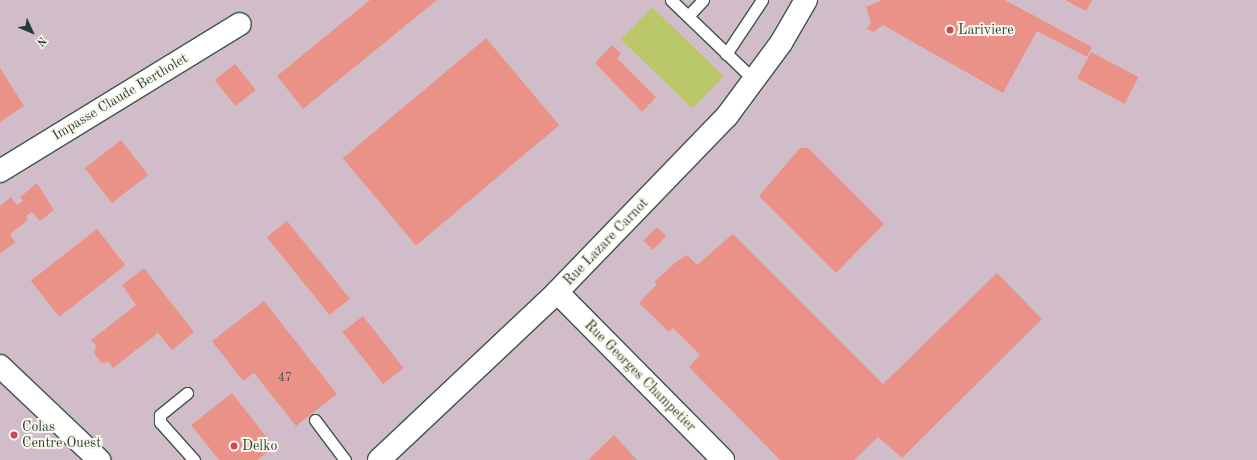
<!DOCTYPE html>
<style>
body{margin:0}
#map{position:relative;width:1257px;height:460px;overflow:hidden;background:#ede6c8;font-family:"Old Standard TT",serif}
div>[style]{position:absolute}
.industrial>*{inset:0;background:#d1bdc9;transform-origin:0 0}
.green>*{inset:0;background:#bac86a;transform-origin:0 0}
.building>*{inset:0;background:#ea9288;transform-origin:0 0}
.roads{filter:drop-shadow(1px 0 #3e564a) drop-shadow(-1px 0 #3e564a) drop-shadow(0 1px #3e564a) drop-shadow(0 -1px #3e564a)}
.service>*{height:11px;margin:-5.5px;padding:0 5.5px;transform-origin:5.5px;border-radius:5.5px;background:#fff}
.minor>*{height:22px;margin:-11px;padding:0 11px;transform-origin:11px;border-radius:11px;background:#fff}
.secondary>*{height:22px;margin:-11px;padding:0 11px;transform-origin:11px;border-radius:11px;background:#fff}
.dots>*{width:11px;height:11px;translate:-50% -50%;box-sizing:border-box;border:2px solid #fbf7ec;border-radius:50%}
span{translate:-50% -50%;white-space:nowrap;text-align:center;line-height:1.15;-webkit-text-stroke:4px #fbf7ec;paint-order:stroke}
.number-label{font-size:12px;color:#525249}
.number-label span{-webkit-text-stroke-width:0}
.poi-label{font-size:14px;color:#1f3d34}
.left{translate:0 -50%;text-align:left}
.street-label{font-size:14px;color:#1f3d34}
.north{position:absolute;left:12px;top:12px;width:40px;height:40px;-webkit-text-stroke:3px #fbf7ec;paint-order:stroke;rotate:134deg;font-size:11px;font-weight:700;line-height:16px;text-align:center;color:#1f3d34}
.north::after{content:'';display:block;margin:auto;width:14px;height:18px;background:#1f3d34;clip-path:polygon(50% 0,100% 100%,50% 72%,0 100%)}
</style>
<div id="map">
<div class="industrial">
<div style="left:0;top:0;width:1257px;height:460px"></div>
</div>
<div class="green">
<div style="left:652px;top:7px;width:100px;height:45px;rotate:44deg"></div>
</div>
<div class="building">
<div style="clip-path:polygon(370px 0,437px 0,303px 109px,277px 76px)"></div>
<div style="clip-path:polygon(882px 0,1005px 0,1092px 47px,1087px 57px,1037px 31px,1003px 93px,883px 25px,874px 32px,867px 29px,871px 22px,866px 7px)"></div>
<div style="clip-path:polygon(1065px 0,1092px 0,1086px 11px)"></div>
<div style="left:486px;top:38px;width:114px;height:187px;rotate:50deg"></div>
<div style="clip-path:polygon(612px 45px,621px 54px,617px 58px,656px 97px,642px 112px,595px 63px)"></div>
<div style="left:1091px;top:52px;width:54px;height:30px;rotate:28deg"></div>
<div style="left:235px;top:64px;width:33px;height:26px;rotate:51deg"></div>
<div style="clip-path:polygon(0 68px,24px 106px,0 122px)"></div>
<div style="left:121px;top:140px;width:44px;height:46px;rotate:52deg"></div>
<div style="clip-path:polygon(800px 148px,808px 148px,884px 224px,836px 273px,759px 196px)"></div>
<div style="clip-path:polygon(37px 183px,54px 210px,40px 221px,32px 212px,26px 216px,28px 220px,10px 234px,15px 242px,0 254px,0 206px,11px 197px,17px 205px,23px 201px,20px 197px)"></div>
<div style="left:287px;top:221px;width:100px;height:26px;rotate:51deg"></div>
<div style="left:657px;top:227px;width:13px;height:19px;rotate:45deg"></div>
<div style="left:97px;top:229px;width:46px;height:84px;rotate:52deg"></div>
<div style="clip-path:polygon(733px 234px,883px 384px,997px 273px,1042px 319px,902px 458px,878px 437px,854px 460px,780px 460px,689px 367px,700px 355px,673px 328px,669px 332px,639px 303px,657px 284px,654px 282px,676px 262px,687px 255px,697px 265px)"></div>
<div style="clip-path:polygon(144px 268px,194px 332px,172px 350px,158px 333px,113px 368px,109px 362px,101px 363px,94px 353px,96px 346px,91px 340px,136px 305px,122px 285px)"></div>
<div style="clip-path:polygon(264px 301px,337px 394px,296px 426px,254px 373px,243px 381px,212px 341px)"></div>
<div style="left:363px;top:316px;width:66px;height:26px;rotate:52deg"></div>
<div style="clip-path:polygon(232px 393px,274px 447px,257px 460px,219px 460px,191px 425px)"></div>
<div style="clip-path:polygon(614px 435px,637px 460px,588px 460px)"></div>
</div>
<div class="roads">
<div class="service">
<div style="left:671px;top:0;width:115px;rotate:43.9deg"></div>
<div style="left:688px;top:16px;width:22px;rotate:-47deg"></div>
<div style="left:726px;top:54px;width:65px;rotate:-56.3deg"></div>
<div style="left:187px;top:393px;width:35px;rotate:141deg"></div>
<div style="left:160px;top:415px;width:7px;rotate:90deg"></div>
<div style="left:160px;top:422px;width:51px;rotate:48.2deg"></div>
<div style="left:315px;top:420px;width:50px;rotate:53.1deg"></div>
</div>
<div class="minor">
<div style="left:0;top:171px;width:281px;rotate:-31.5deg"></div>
<div style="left:557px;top:292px;width:236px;rotate:45.3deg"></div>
<div style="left:379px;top:460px;width:245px;rotate:-43.3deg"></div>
<div style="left:557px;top:292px;width:245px;rotate:-46deg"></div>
<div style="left:727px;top:116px;width:91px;rotate:-53.5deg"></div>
<div style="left:781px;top:43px;width:50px;rotate:-59.8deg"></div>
</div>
<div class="secondary">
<div style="left:0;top:366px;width:137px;rotate:43.5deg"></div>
</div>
</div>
<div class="dots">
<div style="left:950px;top:30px;background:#d1495b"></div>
<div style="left:14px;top:435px;background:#d1495b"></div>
<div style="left:234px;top:446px;background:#d1495b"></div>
</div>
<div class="number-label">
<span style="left:285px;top:379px">47</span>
</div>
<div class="poi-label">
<span class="left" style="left:958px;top:30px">Lariviere</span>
<span class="left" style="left:22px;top:435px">Colas<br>Centre Ouest</span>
<span class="left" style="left:242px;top:446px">Delko</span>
</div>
<div class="street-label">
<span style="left:120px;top:97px;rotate:-31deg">Impasse Claude Bertholet</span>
<span style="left:606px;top:242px;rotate:-46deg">Rue Lazare Carnot</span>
<span style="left:640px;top:376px;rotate:45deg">Rue Georges Champetier</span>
</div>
<div class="north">N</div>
</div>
